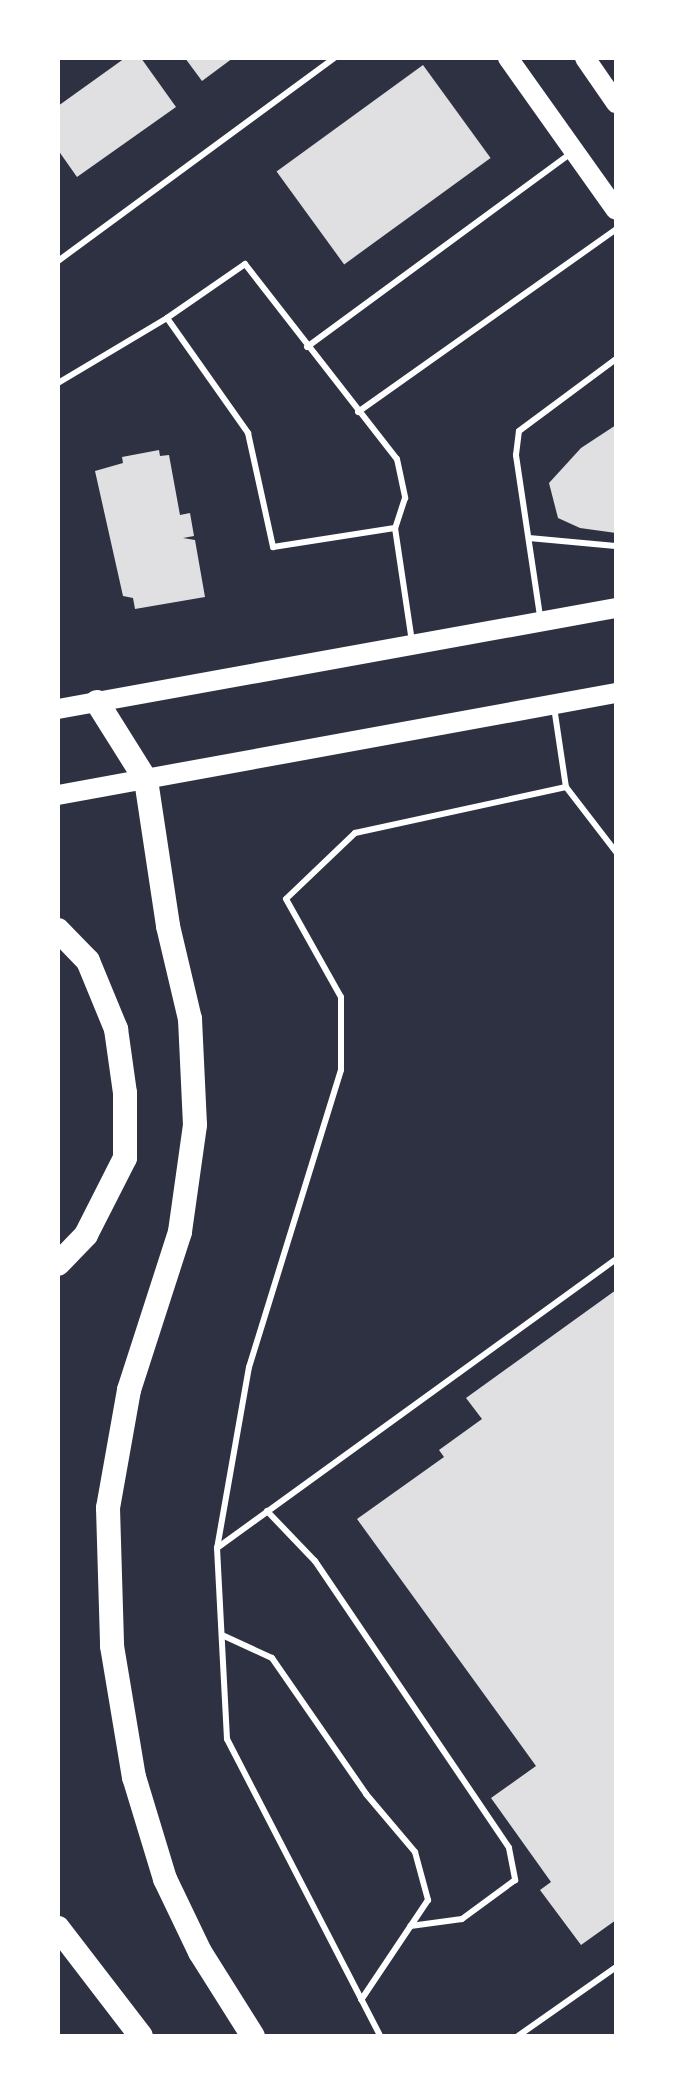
<!DOCTYPE html>
<style>
body{margin:0}
#map{position:relative;width:674px;height:2094px;overflow:hidden;background:#2d3142;font-family:"Public Sans",sans-serif}
div>[style]{position:absolute}
.building>*{inset:0;background:#e0e0e3;transform-origin:0 0}
.service>*{height:6px;margin:-3px;padding:0 3px;transform-origin:3px;border-radius:3px;background:#fff}
.primary>*{height:20px;margin:-10px;padding:0 10px;transform-origin:10px;border-radius:10px;background:#fff}
.motorway>*{height:24px;margin:-12px;padding:0 12px;transform-origin:12px;border-radius:12px;background:#fff}
span{translate:-50% -50%;white-space:nowrap;text-align:center;line-height:1.15;-webkit-text-stroke:7px #fff;paint-order:stroke}
.frame{position:absolute;inset:0;border:60px solid #fff;pointer-events:none}
</style>
<div id="map">
<div class="building">
<div style="clip-path:polygon(125px 58px,141px 58px,176px 107px,77px 177px,58px 150px,58px 106px)"></div>
<div style="clip-path:polygon(185px 58px,233px 58px,202px 81px)"></div>
<div style="left:423px;top:65px;width:115px;height:181px;rotate:54deg"></div>
<div style="clip-path:polygon(616px 425px,616px 533px,580px 528px,558px 518px,549px 483px,581px 448px)"></div>
<div style="clip-path:polygon(159px 450px,160px 456px,169px 455px,180px 515px,190px 513px,194px 536px,183px 538px,195px 540px,205px 597px,135px 609px,133px 598px,123px 596px,95px 471px,123px 463px,122px 457px)"></div>
<div style="clip-path:polygon(616px 1290px,616px 1920px,581px 1945px,540px 1890px,551px 1882px,491px 1798px,536px 1766px,357px 1519px,444px 1457px,439px 1450px,482px 1419px,466px 1398px)"></div>
</div>
<div class="service">
<div style="left:58px;top:261px;width:343px;rotate:-36.3deg"></div>
<div style="left:167px;top:318px;width:95px;rotate:-34.7deg"></div>
<div style="left:245px;top:264px;width:247px;rotate:52.1deg"></div>
<div style="left:397px;top:459px;width:40px;rotate:78deg"></div>
<div style="left:405px;top:498px;width:32px;rotate:108deg"></div>
<div style="left:395px;top:528px;width:115px;rotate:81.5deg"></div>
<div style="left:307px;top:347px;width:328px;rotate:-36.3deg"></div>
<div style="left:58px;top:383px;width:127px;rotate:-30.8deg"></div>
<div style="left:167px;top:318px;width:141px;rotate:54.8deg"></div>
<div style="left:248px;top:433px;width:117px;rotate:77.6deg"></div>
<div style="left:273px;top:547px;width:123px;rotate:-8.9deg"></div>
<div style="left:358px;top:412px;width:316px;rotate:-35.3deg"></div>
<div style="left:529px;top:538px;width:87px;rotate:5.3deg"></div>
<div style="left:540px;top:616px;width:163px;rotate:-98.5deg"></div>
<div style="left:516px;top:455px;width:24px;rotate:-83deg"></div>
<div style="left:519px;top:431px;width:121px;rotate:-36.6deg"></div>
<div style="left:554px;top:707px;width:81px;rotate:81.5deg"></div>
<div style="left:566px;top:787px;width:216px;rotate:167.7deg"></div>
<div style="left:355px;top:833px;width:95px;rotate:136.3deg"></div>
<div style="left:286px;top:899px;width:112px;rotate:60.7deg"></div>
<div style="left:341px;top:997px;width:73px;rotate:90deg"></div>
<div style="left:341px;top:1070px;width:311px;rotate:107.2deg"></div>
<div style="left:249px;top:1367px;width:184px;rotate:100deg"></div>
<div style="left:217px;top:1548px;width:493px;rotate:-35.9deg"></div>
<div style="left:566px;top:787px;width:82px;rotate:52.4deg"></div>
<div style="left:267px;top:1511px;width:69px;rotate:46.2deg"></div>
<div style="left:315px;top:1561px;width:346px;rotate:55.9deg"></div>
<div style="left:509px;top:1848px;width:33px;rotate:79deg"></div>
<div style="left:515px;top:1880px;width:66px;rotate:143.7deg"></div>
<div style="left:462px;top:1919px;width:52px;rotate:172.3deg"></div>
<div style="left:217px;top:1548px;width:191px;rotate:87deg"></div>
<div style="left:227px;top:1739px;width:334px;rotate:62.7deg"></div>
<div style="left:222px;top:1635px;width:55px;rotate:24.7deg"></div>
<div style="left:272px;top:1658px;width:165px;rotate:55.3deg"></div>
<div style="left:366px;top:1794px;width:76px;rotate:49.8deg"></div>
<div style="left:415px;top:1852px;width:50px;rotate:74.8deg"></div>
<div style="left:428px;top:1900px;width:120px;rotate:123.8deg"></div>
<div style="left:518px;top:2036px;width:120px;rotate:-35.1deg"></div>
</div>
<div class="primary">
<div style="left:508px;top:58px;width:186px;rotate:54.6deg"></div>
<div style="left:585px;top:58px;width:55px;rotate:55.4deg"></div>
<div style="left:58px;top:709px;width:567px;rotate:-10.26deg"></div>
<div style="left:58px;top:795px;width:567px;rotate:-10.36deg"></div>
</div>
<div class="motorway">
<div style="left:97px;top:702px;width:92px;rotate:57.9deg"></div>
<div style="left:146px;top:780px;width:148px;rotate:81.4deg"></div>
<div style="left:168px;top:926px;width:96px;rotate:76.7deg"></div>
<div style="left:190px;top:1019px;width:106px;rotate:87.3deg"></div>
<div style="left:195px;top:1125px;width:108px;rotate:98deg"></div>
<div style="left:180px;top:1232px;width:166px;rotate:107.9deg"></div>
<div style="left:129px;top:1390px;width:120px;rotate:100.1deg"></div>
<div style="left:108px;top:1508px;width:138px;rotate:88.3deg"></div>
<div style="left:112px;top:1646px;width:133px;rotate:80.5deg"></div>
<div style="left:134px;top:1777px;width:107px;rotate:73.1deg"></div>
<div style="left:165px;top:1879px;width:81px;rotate:64.4deg"></div>
<div style="left:200px;top:1952px;width:99px;rotate:57.8deg"></div>
<div style="left:58px;top:930px;width:43px;rotate:45.9deg"></div>
<div style="left:88px;top:961px;width:74px;rotate:67.6deg"></div>
<div style="left:116px;top:1029px;width:65px;rotate:82deg"></div>
<div style="left:125px;top:1093px;width:65px;rotate:90deg"></div>
<div style="left:125px;top:1158px;width:86px;rotate:116.9deg"></div>
<div style="left:86px;top:1235px;width:40px;rotate:134deg"></div>
<div style="left:58px;top:1928px;width:136px;rotate:52.5deg"></div>
</div>
<div class="frame"></div>
</div>
